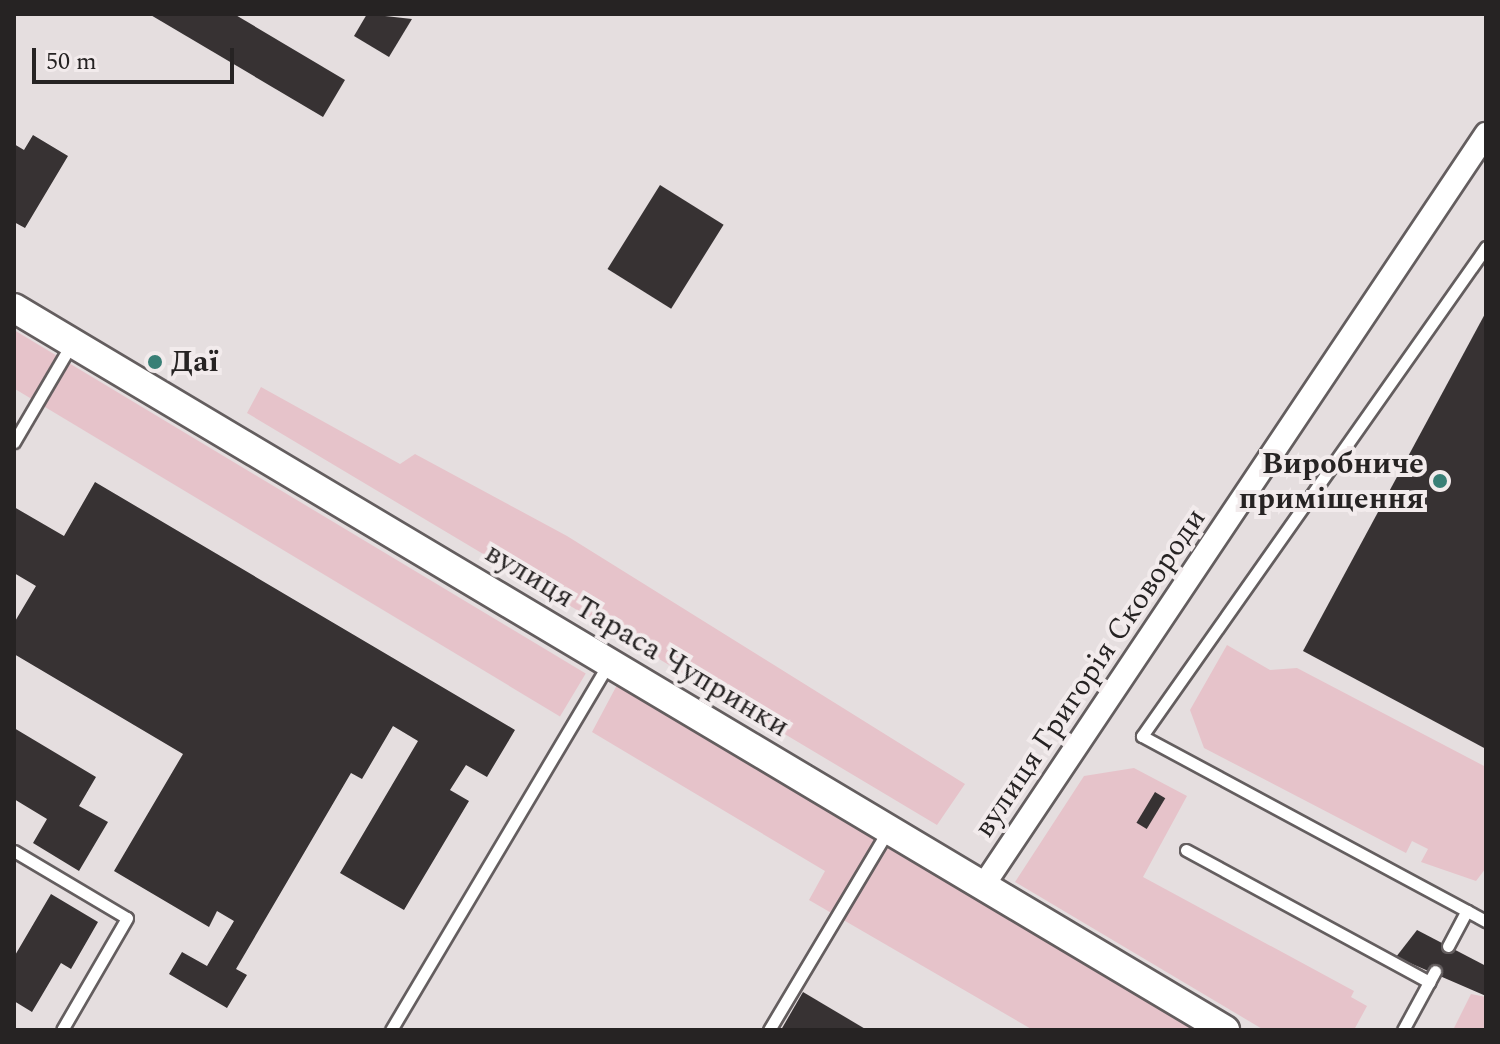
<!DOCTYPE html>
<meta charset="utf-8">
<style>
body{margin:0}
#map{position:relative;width:1500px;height:1044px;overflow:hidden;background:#e5dedf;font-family:Spectral,serif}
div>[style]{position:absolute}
.green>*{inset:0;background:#e6c3ca;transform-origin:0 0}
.building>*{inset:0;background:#373233;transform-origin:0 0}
.roads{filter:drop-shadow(2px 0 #645e5f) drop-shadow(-2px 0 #645e5f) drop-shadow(0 2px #645e5f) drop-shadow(0 -2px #645e5f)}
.service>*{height:11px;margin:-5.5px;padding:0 5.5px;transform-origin:5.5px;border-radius:5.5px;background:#fff}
.minor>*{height:22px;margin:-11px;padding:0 11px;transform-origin:11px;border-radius:11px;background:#fff}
.tertiary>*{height:28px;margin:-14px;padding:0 14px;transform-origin:14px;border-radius:14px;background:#fff}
.dots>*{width:22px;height:22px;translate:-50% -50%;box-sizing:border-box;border:4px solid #f2ebec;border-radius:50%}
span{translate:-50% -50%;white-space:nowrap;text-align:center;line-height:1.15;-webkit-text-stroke:8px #f2ebec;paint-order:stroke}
.poi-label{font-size:30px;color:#262323;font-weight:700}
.left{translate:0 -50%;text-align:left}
.right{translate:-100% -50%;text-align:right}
.street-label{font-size:30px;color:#262323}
.frame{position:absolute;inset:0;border:16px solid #262323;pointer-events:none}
.scale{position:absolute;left:32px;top:48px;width:202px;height:36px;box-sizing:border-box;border:4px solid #262323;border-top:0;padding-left:10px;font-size:24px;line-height:28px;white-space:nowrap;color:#262323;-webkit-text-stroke:6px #f2ebec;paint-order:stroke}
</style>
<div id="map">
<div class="green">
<div style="left:14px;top:330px;width:667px;height:50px;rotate:31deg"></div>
<div style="clip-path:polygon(261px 387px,400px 464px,415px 454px,567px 536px,965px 784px,937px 825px,247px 413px)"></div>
<div style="clip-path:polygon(1227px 645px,1270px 670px,1297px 668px,1486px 767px,1486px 868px,1476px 881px,1421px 862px,1428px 849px,1412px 841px,1406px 853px,1204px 748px,1190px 710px)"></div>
<div style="clip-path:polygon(617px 685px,632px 693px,1198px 1030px,1033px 1030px,809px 900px,825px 871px,592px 732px)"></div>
<div style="clip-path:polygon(1134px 768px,1187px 796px,1143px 877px,1354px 991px,1351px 997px,1367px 1006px,1354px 1030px,1264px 1030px,1015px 882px,1084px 776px)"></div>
<div style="clip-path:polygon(1471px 994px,1486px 997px,1486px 1030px,1453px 1030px)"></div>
</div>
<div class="building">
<div style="clip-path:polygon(149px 14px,234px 14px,345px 80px,323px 117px)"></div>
<div style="clip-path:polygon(367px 14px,412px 19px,389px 57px,354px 36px)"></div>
<div style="clip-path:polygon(33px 135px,68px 156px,25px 228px,14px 222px,14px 144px,24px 150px)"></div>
<div style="left:660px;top:185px;width:75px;height:99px;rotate:32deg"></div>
<div style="clip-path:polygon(1486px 312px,1486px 749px,1303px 651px)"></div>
<div style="clip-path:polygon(95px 482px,515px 730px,487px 777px,466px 765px,450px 790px,469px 801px,404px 910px,340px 873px,418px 741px,393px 726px,362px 779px,351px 773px,236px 969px,247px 975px,227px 1008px,169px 974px,182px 952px,207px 966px,234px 921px,217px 911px,209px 927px,114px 871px,183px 754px,14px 654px,14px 623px,36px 586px,14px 573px,14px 507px,64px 536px)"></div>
<div style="clip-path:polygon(14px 728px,96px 777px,79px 806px,108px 822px,79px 871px,33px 843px,47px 819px,14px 799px)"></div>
<div style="left:1155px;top:792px;width:12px;height:36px;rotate:31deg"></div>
<div style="clip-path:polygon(51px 894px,98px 922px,71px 969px,61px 963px,32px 1012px,14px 1001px,14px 957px)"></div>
<div style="clip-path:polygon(1417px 930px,1486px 966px,1486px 996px,1396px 957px)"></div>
<div style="clip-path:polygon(803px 992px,867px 1030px,781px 1030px)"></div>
</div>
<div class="roads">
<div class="service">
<div style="left:1486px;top:247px;width:598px;rotate:125.13deg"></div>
<div style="left:1142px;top:736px;width:391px;rotate:28.3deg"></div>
<div style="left:14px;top:442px;width:115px;rotate:-59.6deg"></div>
<div style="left:1186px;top:850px;width:277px;rotate:28.5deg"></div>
<div style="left:14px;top:851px;width:131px;rotate:30.7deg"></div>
<div style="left:127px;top:918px;width:129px;rotate:120.1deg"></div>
<div style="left:1448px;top:946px;width:40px;rotate:-62deg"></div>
<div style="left:391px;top:1030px;width:427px;rotate:-59.3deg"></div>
<div style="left:769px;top:1030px;width:233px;rotate:-59.2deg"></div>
<div style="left:1403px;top:1030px;width:67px;rotate:-61.5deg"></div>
</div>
<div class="minor">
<div style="left:983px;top:886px;width:905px;rotate:-56.22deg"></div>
</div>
<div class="tertiary">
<div style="left:14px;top:308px;width:1410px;rotate:30.8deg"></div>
</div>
</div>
<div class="dots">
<div style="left:155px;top:362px;background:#397f76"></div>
<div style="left:1440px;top:481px;background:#397f76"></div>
</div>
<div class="poi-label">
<span class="left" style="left:171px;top:362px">Даї</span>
<span class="right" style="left:1424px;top:481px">Виробниче<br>приміщення</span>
</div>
<div class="street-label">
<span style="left:637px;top:640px;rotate:31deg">вулиця Тараса Чупринки</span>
<span style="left:1090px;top:673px;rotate:-56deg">вулиця Григорія Сковороди</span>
</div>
<div class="frame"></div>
<div class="scale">50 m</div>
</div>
